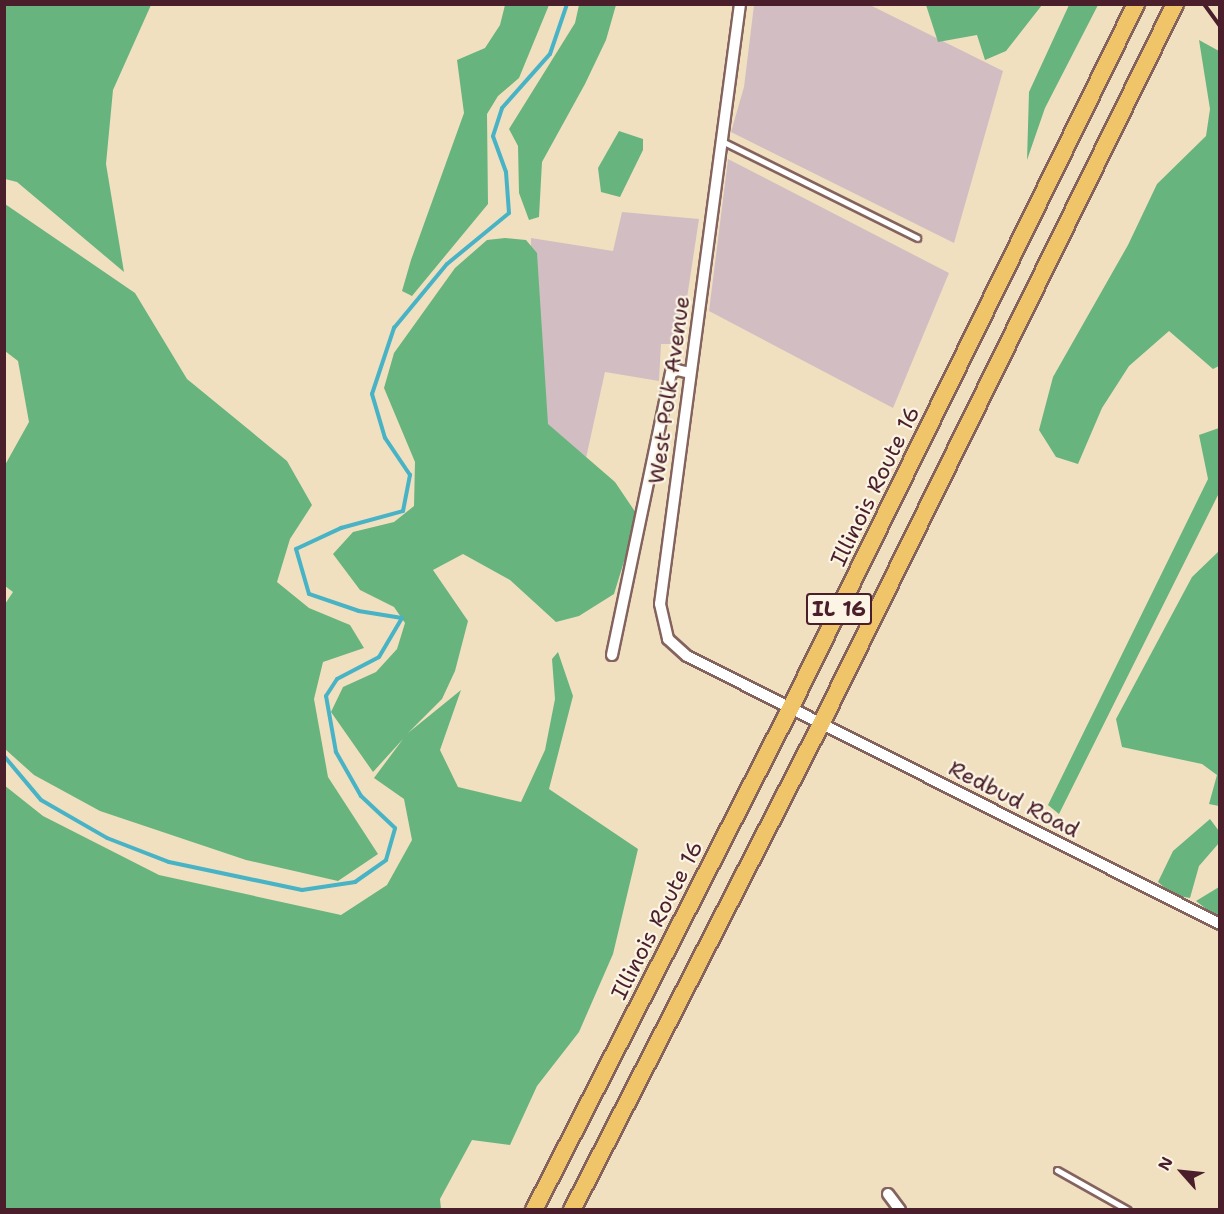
<!DOCTYPE html>
<style>
body{margin:0}
#map{position:relative;width:1224px;height:1214px;overflow:hidden;background:#f0e0c0;font-family:"Shantell Sans",sans-serif}
div>[style]{position:absolute}
.industrial>*{inset:0;background:#d2bec2}
.forest>*{inset:0;background:#68b47e}
.stream>*{height:4px;margin:-2px;padding:0 2px;transform-origin:2px;border-radius:2px;background:#48b3c5}
.roads{filter:drop-shadow(2px 0 #84635f) drop-shadow(-2px 0 #84635f) drop-shadow(0 2px #84635f) drop-shadow(0 -2px #84635f)}
.lane>*{height:5px;margin:-2.5px;padding:0 2.5px;transform-origin:2.5px;border-radius:2.5px;background:#fff}
.street>*{height:10px;margin:-5px;padding:0 5px;transform-origin:5px;border-radius:5px;background:#fff}
.primary>*{height:16px;margin:-8px;padding:0 8px;transform-origin:8px;border-radius:8px;background:#f0c469}
.rail>*{height:4px;margin:-2px;padding:0 2px;transform-origin:2px;border-radius:2px;background:#4a1f2b}
span{translate:-50% -50%;white-space:nowrap;text-align:center;line-height:1.15;-webkit-text-stroke:4.5px #fcf5e5;paint-order:stroke}
.shield-label span{padding:2px 4px;background:#fcf5e5;border:2px solid;border-radius:4px;-webkit-text-stroke-width:0}
.shield-label{font-size:21px;color:#4a1f2b;font-weight:700}
.street-label{font-size:22px;color:#4a1f2b}
.frame{position:absolute;inset:0;border:6px solid #4a1f2b;pointer-events:none}
.north{position:absolute;left:1152px;top:1142px;width:60px;height:60px;-webkit-text-stroke:4px #fcf5e5;paint-order:stroke;rotate:297deg;font-size:16px;font-weight:700;line-height:24px;text-align:center;color:#4a1f2b}
.north::after{content:'';display:block;margin:auto;width:21px;height:27px;background:#4a1f2b;clip-path:polygon(50% 0,100% 100%,50% 72%,0 100%)}
</style>
<div id="map">
<div class="industrial">
<div style="clip-path:polygon(754px 5px,870px 5px,1003px 71px,954px 243px,731px 132px,744px 87px)"></div>
<div style="clip-path:polygon(728px 159px,949px 273px,893px 408px,709px 311px)"></div>
<div style="clip-path:polygon(622px 212px,699px 219px,680px 344px,661px 344px,659px 381px,605px 372px,586px 458px,529px 413px,531px 238px,613px 251px)"></div>
</div>
<div class="forest">
<div style="clip-path:polygon(4px 5px,151px 5px,113px 90px,106px 164px,124px 272px,17px 182px,5px 179px)"></div>
<div style="clip-path:polygon(505px 5px,549px 5px,519px 78px,498px 96px,487px 114px,488px 204px,412px 296px,402px 291px,411px 260px,464px 113px,457px 60px,485px 48px,500px 25px)"></div>
<div style="clip-path:polygon(579px 5px,616px 5px,606px 40px,585px 84px,542px 162px,539px 217px,529px 220px,519px 193px,518px 146px,509px 129px,575px 23px)"></div>
<div style="clip-path:polygon(926px 5px,926px 4px,1042px 5px,1006px 51px,985px 60px,977px 35px,938px 42px)"></div>
<div style="clip-path:polygon(1069px 5px,1098px 5px,1045px 108px,1027px 160px,1029px 92px)"></div>
<div style="clip-path:polygon(1199px 40px,1219px 51px,1219px 366px,1213px 369px,1169px 331px,1129px 366px,1102px 408px,1078px 464px,1056px 457px,1039px 430px,1053px 377px,1128px 245px,1157px 184px,1206px 136px,1210px 109px)"></div>
<div style="clip-path:polygon(619px 131px,643px 139px,643px 150px,620px 197px,601px 192px,598px 168px)"></div>
<div style="clip-path:polygon(5px 204px,135px 293px,187px 379px,287px 461px,312px 505px,290px 539px,277px 582px,309px 608px,350px 625px,364px 648px,323px 662px,314px 699px,328px 777px,378px 854px,338px 881px,246px 860px,100px 811px,34px 775px,5px 749px,5px 604px,13px 592px,5px 586px,5px 465px,29px 422px,18px 361px,5px 351px)"></div>
<div style="clip-path:polygon(505px 238px,526px 240px,537px 253px,548px 424px,615px 482px,638px 516px,614px 594px,579px 616px,556px 622px,510px 580px,463px 554px,433px 570px,468px 621px,455px 671px,442px 699px,408px 733px,461px 690px,440px 750px,458px 787px,521px 802px,545px 750px,555px 699px,552px 659px,558px 652px,573px 696px,549px 789px,638px 849px,613px 954px,579px 1032px,537px 1086px,510px 1145px,472px 1140px,440px 1199px,441px 1209px,5px 1209px,4px 785px,43px 816px,159px 875px,341px 915px,387px 885px,412px 840px,404px 799px,374px 778px,403px 739px,373px 772px,331px 712px,343px 687px,376px 672px,397px 649px,405px 623px,394px 607px,360px 590px,333px 554px,353px 532px,394px 522px,414px 506px,415px 462px,384px 388px,394px 353px,455px 268px,487px 240px)"></div>
<div style="clip-path:polygon(1219px 428px,1219px 493px,1059px 814px,1048px 805px,1208px 479px,1199px 435px)"></div>
<div style="clip-path:polygon(1219px 551px,1219px 806px,1209px 804px,1217px 775px,1202px 764px,1122px 747px,1116px 719px,1192px 577px)"></div>
<div style="clip-path:polygon(1210px 819px,1219px 831px,1219px 843px,1199px 866px,1190px 898px,1173px 895px,1158px 882px,1173px 851px)"></div>
<div style="clip-path:polygon(1219px 887px,1219px 919px,1196px 901px)"></div>
</div>
<div class="stream">
<div style="left:4px;top:756px;width:57px;rotate:49.9deg"></div>
<div style="left:41px;top:800px;width:76px;rotate:29.9deg"></div>
<div style="left:107px;top:838px;width:66px;rotate:21.2deg"></div>
<div style="left:169px;top:862px;width:136px;rotate:11.9deg"></div>
<div style="left:302px;top:890px;width:54px;rotate:-8.6deg"></div>
<div style="left:355px;top:882px;width:38px;rotate:-35deg"></div>
<div style="left:386px;top:860px;width:33px;rotate:-74deg"></div>
<div style="left:395px;top:828px;width:47px;rotate:-136.7deg"></div>
<div style="left:361px;top:796px;width:51px;rotate:-119.6deg"></div>
<div style="left:336px;top:752px;width:57px;rotate:-100.1deg"></div>
<div style="left:326px;top:696px;width:20px;rotate:-57deg"></div>
<div style="left:337px;top:679px;width:47px;rotate:-27.6deg"></div>
<div style="left:379px;top:657px;width:45px;rotate:-59.5deg"></div>
<div style="left:402px;top:618px;width:44px;rotate:-170.8deg"></div>
<div style="left:359px;top:611px;width:53px;rotate:-161.2deg"></div>
<div style="left:309px;top:594px;width:47px;rotate:-106.1deg"></div>
<div style="left:296px;top:549px;width:50px;rotate:-25deg"></div>
<div style="left:341px;top:528px;width:64px;rotate:-15.3deg"></div>
<div style="left:403px;top:511px;width:37px;rotate:-79deg"></div>
<div style="left:410px;top:475px;width:45px;rotate:-124deg"></div>
<div style="left:385px;top:438px;width:46px;rotate:-106.5deg"></div>
<div style="left:372px;top:394px;width:70px;rotate:-71.6deg"></div>
<div style="left:394px;top:328px;width:83px;rotate:-50.4deg"></div>
<div style="left:447px;top:264px;width:80px;rotate:-39.4deg"></div>
<div style="left:509px;top:213px;width:41px;rotate:-94.2deg"></div>
<div style="left:506px;top:172px;width:38px;rotate:-110deg"></div>
<div style="left:493px;top:136px;width:29px;rotate:-72deg"></div>
<div style="left:502px;top:108px;width:72px;rotate:-48.4deg"></div>
<div style="left:550px;top:54px;width:53px;rotate:-71.2deg"></div>
</div>
<div class="roads">
<div class="lane">
<div style="left:722px;top:141px;width:218px;rotate:26.4deg"></div>
<div style="left:1057px;top:1170px;width:81px;rotate:29.4deg"></div>
</div>
<div class="street">
<div style="left:740px;top:4px;width:605px;rotate:97.59deg"></div>
<div style="left:660px;top:604px;width:36px;rotate:77deg"></div>
<div style="left:668px;top:639px;width:25px;rotate:42deg"></div>
<div style="left:687px;top:656px;width:597px;rotate:26.69deg"></div>
<div style="left:612px;top:655px;width:288px;rotate:-78.2deg"></div>
<div style="left:671px;top:373px;width:7px;rotate:-27deg"></div>
<div style="left:677px;top:370px;width:13px;rotate:13deg"></div>
<div style="left:888px;top:1194px;width:20px;rotate:53deg"></div>
</div>
<div class="primary">
<div style="left:534px;top:1210px;width:563px;rotate:-62.93deg"></div>
<div style="left:790px;top:709px;width:785px;rotate:-63.86deg"></div>
<div style="left:572px;top:1210px;width:546px;rotate:-62.87deg"></div>
<div style="left:821px;top:724px;width:802px;rotate:-63.82deg"></div>
</div>
</div>
<div class="rail">
<div style="left:1204px;top:4px;width:27px;rotate:54deg"></div>
</div>
<div class="shield-label">
<span style="left:839px;top:609px">IL 16</span>
</div>
<div class="street-label">
<span style="left:669px;top:390px;rotate:-82deg">West Polk Avenue</span>
<span style="left:875px;top:486px;rotate:-64deg">Illinois Route 16</span>
<span style="left:1014px;top:799px;rotate:27deg">Redbud Road</span>
<span style="left:657px;top:920px;rotate:-63deg">Illinois Route 16</span>
</div>
<div class="frame"></div>
<div class="north">N</div>
</div>
